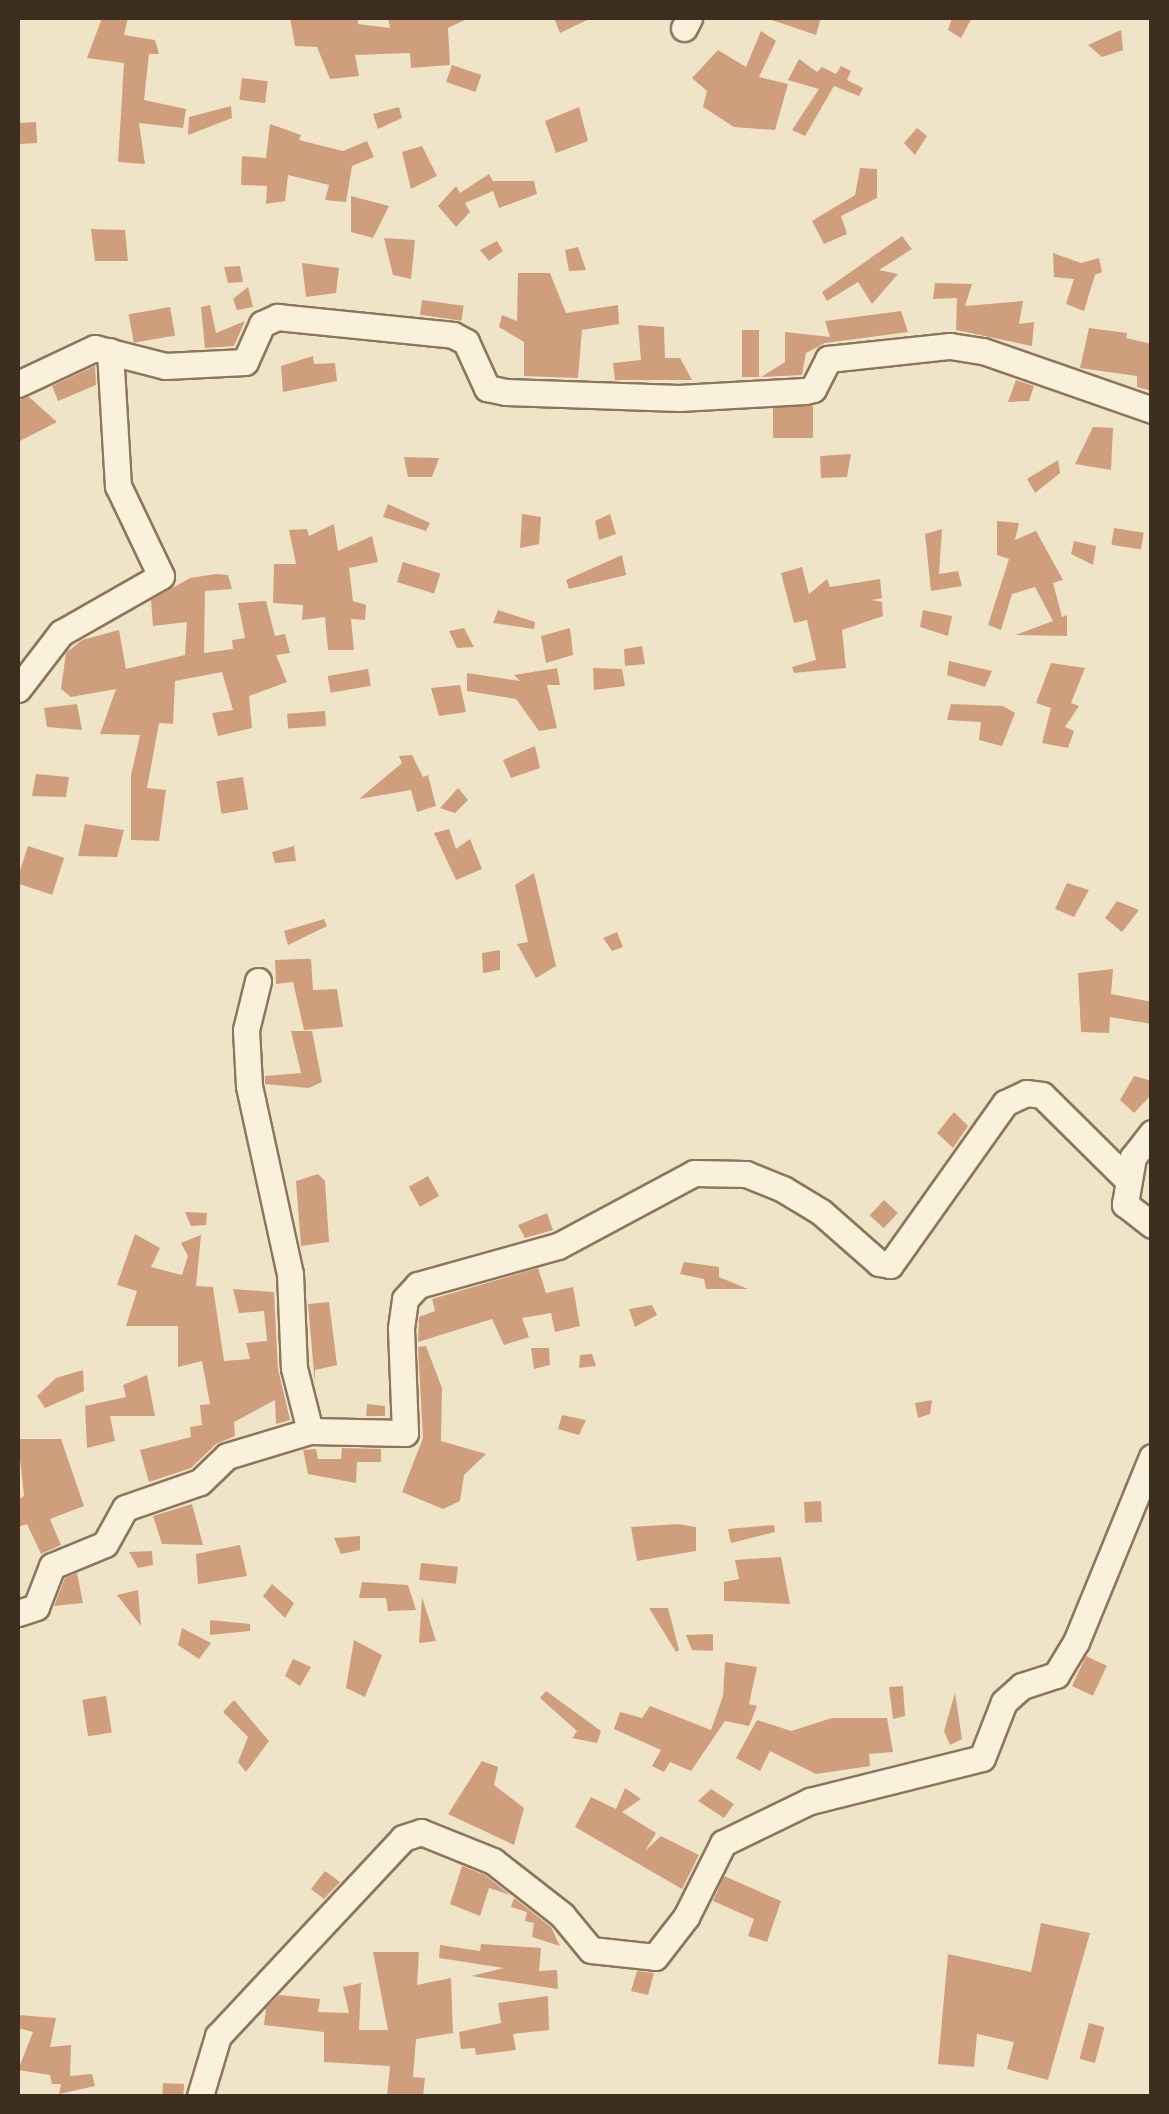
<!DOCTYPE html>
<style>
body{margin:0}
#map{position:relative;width:1169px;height:2114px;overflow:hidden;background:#f0e4c8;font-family:"Libre Baskerville",serif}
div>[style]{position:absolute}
.building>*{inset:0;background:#cf9f7d;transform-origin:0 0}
.roads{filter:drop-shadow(2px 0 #8d765c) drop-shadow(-2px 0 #8d765c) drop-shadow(0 2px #8d765c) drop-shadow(0 -2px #8d765c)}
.minor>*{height:25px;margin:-12.5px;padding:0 12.5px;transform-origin:12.5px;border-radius:12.5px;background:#faf1dc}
span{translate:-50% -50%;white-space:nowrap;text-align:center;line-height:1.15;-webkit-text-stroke:10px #f7eed8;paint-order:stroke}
.frame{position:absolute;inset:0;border:20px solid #3d2e20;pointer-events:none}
</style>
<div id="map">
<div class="building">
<div style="clip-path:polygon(102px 18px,128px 18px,124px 35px,155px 40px,159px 54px,149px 54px,144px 100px,186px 109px,183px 128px,139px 123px,145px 164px,118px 162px,124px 63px,87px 58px)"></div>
<div style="clip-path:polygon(290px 18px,358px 18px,358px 24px,390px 28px,388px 18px,469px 18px,448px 28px,450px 65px,411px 68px,410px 53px,355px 55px,359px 76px,330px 79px,317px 47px,295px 46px)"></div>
<div style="clip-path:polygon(554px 18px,591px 18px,560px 33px)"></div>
<div style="clip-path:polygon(766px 18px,821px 18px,816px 35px)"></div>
<div style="clip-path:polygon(952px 18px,972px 18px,961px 38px,948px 30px)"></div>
<div style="clip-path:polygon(1121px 30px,1123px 50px,1102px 57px,1088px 45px)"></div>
<div style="clip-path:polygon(761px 31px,776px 41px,759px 77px,788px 84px,775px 130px,734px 127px,703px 107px,707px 91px,692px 78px,718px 50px,746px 67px)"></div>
<div style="clip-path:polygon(799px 59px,817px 72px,822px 67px,836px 74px,841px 66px,851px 71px,847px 80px,863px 88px,859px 96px,834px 86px,805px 136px,792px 130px,819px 89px,788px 80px)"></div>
<div style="left:452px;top:65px;width:31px;height:18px;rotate:19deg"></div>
<div style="left:242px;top:78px;width:26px;height:22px;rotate:7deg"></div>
<div style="clip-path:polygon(231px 106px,232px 118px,188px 135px,189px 117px)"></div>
<div style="clip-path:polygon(399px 107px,402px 118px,378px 129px,373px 114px)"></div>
<div style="clip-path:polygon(579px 107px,588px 141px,556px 153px,545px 121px)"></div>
<div style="left:36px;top:122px;width:21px;height:18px;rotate:87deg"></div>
<div style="clip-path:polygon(270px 124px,301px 135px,299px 140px,343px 151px,367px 141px,374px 157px,352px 166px,346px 202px,325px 200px,329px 185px,288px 175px,285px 201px,266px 204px,267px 186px,241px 185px,242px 156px,266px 158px)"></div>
<div style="clip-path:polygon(917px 128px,927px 136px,915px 155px,904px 143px)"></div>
<div style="clip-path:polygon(422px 146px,437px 176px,411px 189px,402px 152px)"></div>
<div style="clip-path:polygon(860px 168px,877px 169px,877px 198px,841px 216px,847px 234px,824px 244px,812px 221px,855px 195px)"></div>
<div style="clip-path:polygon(489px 174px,493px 181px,534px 181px,537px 194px,499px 208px,493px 191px,465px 203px,470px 212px,456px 227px,438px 206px,456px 186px,460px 193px)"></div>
<div style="clip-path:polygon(351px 196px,389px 206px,373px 238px,351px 232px)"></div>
<div style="clip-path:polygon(91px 229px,125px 230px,128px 261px,95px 261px)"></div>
<div style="clip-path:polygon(902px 236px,912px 249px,879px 270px,898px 274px,872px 304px,858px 282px,827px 301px,822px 292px)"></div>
<div style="clip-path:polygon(384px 238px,415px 240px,411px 279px,393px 275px)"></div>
<div style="clip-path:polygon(497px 241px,503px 251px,489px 261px,480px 250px)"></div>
<div style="clip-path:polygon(578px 247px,586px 270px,569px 271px,565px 250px)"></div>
<div style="clip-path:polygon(1053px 253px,1081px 263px,1099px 258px,1102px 272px,1095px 275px,1084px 311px,1066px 304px,1074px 279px,1054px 277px)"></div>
<div style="clip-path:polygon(302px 263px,339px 268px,336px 293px,306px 297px)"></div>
<div style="clip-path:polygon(240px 266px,243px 282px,228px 283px,224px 267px)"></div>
<div style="clip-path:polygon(518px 273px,550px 273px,566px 313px,618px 305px,619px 324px,582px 330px,578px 378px,524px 376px,524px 342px,499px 327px,502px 315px,517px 321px)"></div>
<div style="clip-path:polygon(935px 283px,972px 284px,965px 306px,1023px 301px,1019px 324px,1034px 322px,1032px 346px,956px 330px,957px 298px,933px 299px)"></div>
<div style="clip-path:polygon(248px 287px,253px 307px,237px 310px,233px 299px)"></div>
<div style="left:422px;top:300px;width:42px;height:15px;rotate:8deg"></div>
<div style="clip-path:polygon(210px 305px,216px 333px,245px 321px,234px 346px,205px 348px,201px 307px)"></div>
<div style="left:170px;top:307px;width:29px;height:42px;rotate:80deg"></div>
<div style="clip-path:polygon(901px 311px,908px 332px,825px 343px,806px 353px,802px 375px,761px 377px,785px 362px,785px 332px,830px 337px,825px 321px)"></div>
<div style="clip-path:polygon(638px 325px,664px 327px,665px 358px,680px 358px,692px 380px,615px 380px,613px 363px,641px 360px)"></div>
<div style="clip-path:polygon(1089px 328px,1127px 333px,1126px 338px,1152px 344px,1152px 391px,1137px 387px,1137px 376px,1080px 368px)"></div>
<div style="left:759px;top:330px;width:47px;height:17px;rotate:90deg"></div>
<div style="clip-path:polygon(313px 356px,314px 364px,335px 363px,337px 381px,283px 392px,281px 366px)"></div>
<div style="clip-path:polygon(95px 366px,96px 385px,58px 401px,52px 386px)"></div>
<div style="clip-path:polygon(1016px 380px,1034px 386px,1029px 401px,1008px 402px)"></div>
<div style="clip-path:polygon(29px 397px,57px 422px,18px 442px,18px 400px)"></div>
<div style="left:813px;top:406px;width:32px;height:40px;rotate:90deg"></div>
<div style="clip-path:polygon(1093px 427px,1113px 428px,1111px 470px,1075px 464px)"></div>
<div style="clip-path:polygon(851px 454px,847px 477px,821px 478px,820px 456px)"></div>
<div style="clip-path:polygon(404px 457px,439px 458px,432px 477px,408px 477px)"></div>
<div style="clip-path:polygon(1058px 460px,1060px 473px,1035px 493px,1027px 479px)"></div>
<div style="clip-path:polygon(388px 504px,430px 523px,426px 531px,383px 517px)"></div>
<div style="clip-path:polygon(522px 514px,541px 517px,539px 544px,520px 548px)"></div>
<div style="clip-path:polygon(610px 514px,616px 534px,599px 540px,595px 521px)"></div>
<div style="clip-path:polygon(997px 521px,1019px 523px,1015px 540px,1036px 531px,1063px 580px,1053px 583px,1062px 617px,1067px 615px,1067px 636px,1015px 635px,1053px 621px,1035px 587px,1012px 594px,1001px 630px,988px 625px,1009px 559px,997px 555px)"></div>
<div style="clip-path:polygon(334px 524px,338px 551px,372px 536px,378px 562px,349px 568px,353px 601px,366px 605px,365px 620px,351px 619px,354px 650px,328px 650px,325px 617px,302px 620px,303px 605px,273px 603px,274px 564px,296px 564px,289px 530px,307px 529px,309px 536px)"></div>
<div style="left:1114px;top:528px;width:30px;height:17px;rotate:9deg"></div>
<div style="clip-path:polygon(942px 529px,939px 574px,958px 571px,962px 586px,931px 591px,925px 534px)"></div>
<div style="clip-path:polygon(1074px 541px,1096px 546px,1093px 565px,1071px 554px)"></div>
<div style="clip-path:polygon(622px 555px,626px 575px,569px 589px,566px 580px)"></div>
<div style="left:403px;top:562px;width:39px;height:21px;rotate:17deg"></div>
<div style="clip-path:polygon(802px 567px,809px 594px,827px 579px,830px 587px,880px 579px,882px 598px,872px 600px,882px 602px,883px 616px,842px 630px,846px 668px,794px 673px,792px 667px,816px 660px,807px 620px,794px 623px,781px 573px)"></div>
<div style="clip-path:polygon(216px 574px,228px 575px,232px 589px,205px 591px,204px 653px,233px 649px,232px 640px,245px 638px,238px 603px,266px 601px,275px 636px,285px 634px,290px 653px,276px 655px,287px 682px,249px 696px,252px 728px,218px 736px,212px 713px,233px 710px,222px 672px,175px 681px,173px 724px,159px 723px,147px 788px,166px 790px,159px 841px,131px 840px,131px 775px,140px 735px,100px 734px,116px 689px,71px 697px,61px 689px,66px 653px,82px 640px,119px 630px,126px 669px,185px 655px,187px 622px,153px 626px,151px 600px,190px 578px)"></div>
<div style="clip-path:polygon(498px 610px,535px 622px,534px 629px,493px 623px)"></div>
<div style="clip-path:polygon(923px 610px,952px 616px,948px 636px,920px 627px)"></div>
<div style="clip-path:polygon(464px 628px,474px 647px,457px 648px,449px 631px)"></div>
<div style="clip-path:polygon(570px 628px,573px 655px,546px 663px,541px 636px)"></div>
<div style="clip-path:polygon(642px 646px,645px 664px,625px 666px,624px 649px)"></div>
<div style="clip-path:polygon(949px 661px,992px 671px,985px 687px,947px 675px)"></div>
<div style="clip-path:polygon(1051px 663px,1085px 668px,1071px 703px,1079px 706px,1065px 727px,1074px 731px,1068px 748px,1042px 743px,1051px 708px,1036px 703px)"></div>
<div style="clip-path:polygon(557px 668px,560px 685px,547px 685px,557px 728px,539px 731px,516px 699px,467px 691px,467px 673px,520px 681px,514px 675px)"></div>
<div style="clip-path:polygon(593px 668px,622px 669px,625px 686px,594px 690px)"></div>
<div style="left:368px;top:669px;width:17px;height:41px;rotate:80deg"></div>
<div style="clip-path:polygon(460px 685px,466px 712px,439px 716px,431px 688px)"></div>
<div style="clip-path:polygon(77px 704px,82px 730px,47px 727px,44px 708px)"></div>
<div style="clip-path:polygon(951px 704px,1003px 706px,1015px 713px,1002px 746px,979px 740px,981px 722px,947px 720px)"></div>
<div style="left:325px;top:711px;width:15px;height:38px;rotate:86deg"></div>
<div style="clip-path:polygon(535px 746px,540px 768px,511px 778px,503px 760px)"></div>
<div style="clip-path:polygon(412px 755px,423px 777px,428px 775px,436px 806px,417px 812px,411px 790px,359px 799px,402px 763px,399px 756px)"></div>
<div style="clip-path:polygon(36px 774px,69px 777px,66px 797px,32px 796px)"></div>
<div style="left:243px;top:777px;width:33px;height:27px;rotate:81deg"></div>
<div style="clip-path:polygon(458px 788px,468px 800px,455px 813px,440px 808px)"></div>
<div style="clip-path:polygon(85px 824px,124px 830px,117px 857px,78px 856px)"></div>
<div style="clip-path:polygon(449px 829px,456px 849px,470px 839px,482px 869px,456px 880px,434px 833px)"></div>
<div style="left:28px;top:846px;width:38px;height:39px;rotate:18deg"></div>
<div style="clip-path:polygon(294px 846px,296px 861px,275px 863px,272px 852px)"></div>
<div style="clip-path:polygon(534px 873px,556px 966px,536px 978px,517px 944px,528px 942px,515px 885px)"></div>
<div style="clip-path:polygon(1067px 883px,1089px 890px,1074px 917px,1055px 909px)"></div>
<div style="clip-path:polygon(1117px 901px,1139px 910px,1122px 932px,1105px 918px)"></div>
<div style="clip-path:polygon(324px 919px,327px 926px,288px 945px,284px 931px)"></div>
<div style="clip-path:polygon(617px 932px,623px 947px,612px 951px,603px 938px)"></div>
<div style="clip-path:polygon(500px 950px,500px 970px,483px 973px,482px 953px)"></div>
<div style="clip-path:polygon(301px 959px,311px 959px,313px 990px,337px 989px,343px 1027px,304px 1030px,293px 982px,276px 984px,275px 960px)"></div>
<div style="clip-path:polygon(1113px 969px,1111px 994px,1152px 1002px,1152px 1024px,1110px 1017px,1109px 1033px,1081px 1032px,1078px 973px)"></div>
<div style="clip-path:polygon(291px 1031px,312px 1031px,322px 1082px,309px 1088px,265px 1084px,265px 1076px,301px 1073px)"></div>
<div style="clip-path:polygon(1134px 1076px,1152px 1081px,1152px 1094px,1134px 1113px,1120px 1100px)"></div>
<div style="clip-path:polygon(954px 1112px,968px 1126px,953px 1148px,937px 1133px)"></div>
<div style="clip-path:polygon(318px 1174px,325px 1181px,329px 1242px,301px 1246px,296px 1181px)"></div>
<div style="left:428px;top:1176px;width:23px;height:22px;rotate:61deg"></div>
<div style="left:884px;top:1200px;width:19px;height:21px;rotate:43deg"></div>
<div style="clip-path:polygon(185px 1212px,207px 1213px,206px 1225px,191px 1226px)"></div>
<div style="clip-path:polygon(547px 1213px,553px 1230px,525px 1238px,518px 1225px)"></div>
<div style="clip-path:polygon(135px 1234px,160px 1248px,151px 1267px,182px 1275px,188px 1256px,181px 1243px,201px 1235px,196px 1286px,213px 1287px,224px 1361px,250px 1359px,246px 1343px,267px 1341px,264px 1311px,239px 1313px,233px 1289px,274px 1292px,278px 1369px,290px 1420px,276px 1424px,275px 1400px,234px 1422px,235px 1436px,216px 1444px,191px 1468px,149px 1482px,140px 1450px,191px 1437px,190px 1427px,202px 1425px,200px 1405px,210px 1404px,202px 1361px,178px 1367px,178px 1326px,126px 1326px,137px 1291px,117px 1285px)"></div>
<div style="clip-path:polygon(684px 1262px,719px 1267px,719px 1277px,748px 1289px,706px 1289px,704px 1279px,680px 1274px)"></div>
<div style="clip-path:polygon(538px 1268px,546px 1293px,573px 1287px,580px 1326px,555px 1332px,551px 1313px,522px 1318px,529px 1337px,504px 1345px,492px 1319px,418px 1342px,419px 1317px,435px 1311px,432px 1299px)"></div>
<div style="clip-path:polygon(329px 1302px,337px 1365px,315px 1370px,315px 1384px,308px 1304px)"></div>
<div style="clip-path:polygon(652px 1305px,657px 1315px,635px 1327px,629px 1309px)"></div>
<div style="clip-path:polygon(426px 1346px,442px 1388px,441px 1441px,486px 1454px,464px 1475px,460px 1501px,443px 1509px,402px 1492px,423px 1438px,418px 1347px)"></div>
<div style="clip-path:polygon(531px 1348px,549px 1348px,550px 1365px,534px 1369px)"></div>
<div style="clip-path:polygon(592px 1354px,596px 1366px,579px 1368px,580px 1355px)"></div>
<div style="clip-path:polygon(83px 1370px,84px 1391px,45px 1408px,37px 1396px,56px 1378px)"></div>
<div style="clip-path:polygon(147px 1375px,155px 1416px,110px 1416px,115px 1441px,87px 1448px,85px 1406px,126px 1397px,123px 1385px)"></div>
<div style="clip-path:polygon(932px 1400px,930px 1414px,918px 1418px,915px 1403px)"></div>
<div style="clip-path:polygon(367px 1404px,385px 1406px,385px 1416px,366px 1416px)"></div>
<div style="clip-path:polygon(562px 1415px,586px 1420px,579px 1435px,558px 1429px)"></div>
<div style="clip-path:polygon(18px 1439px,61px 1439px,84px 1506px,50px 1519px,61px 1545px,41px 1554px,27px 1524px,18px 1527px,18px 1500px,24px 1496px)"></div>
<div style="clip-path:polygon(342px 1448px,381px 1449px,381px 1462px,357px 1462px,356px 1483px,308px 1474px,303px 1450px,316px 1449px,318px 1459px,341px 1459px)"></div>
<div style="left:821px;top:1501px;width:21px;height:17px;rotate:87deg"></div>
<div style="clip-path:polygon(192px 1504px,203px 1545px,162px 1544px,153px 1516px)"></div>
<div style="clip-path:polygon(678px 1524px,696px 1527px,696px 1551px,637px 1561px,631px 1527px)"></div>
<div style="clip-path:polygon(774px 1525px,775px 1532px,731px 1543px,728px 1529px)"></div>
<div style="clip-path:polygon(360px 1536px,360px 1550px,341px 1554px,334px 1538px)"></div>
<div style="clip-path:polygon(240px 1545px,247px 1576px,198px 1584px,196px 1554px)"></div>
<div style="clip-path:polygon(152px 1551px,153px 1565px,138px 1568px,129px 1552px)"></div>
<div style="clip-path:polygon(781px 1557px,790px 1604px,724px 1601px,724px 1582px,739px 1579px,735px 1560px)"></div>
<div style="left:421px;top:1563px;width:37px;height:17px;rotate:6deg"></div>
<div style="clip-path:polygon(77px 1573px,83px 1603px,54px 1606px,65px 1578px)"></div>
<div style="clip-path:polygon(362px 1582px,408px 1585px,416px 1610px,388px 1611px,386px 1598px,359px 1598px)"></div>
<div style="clip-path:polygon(272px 1584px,294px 1603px,285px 1618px,263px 1596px)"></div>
<div style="clip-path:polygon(138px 1590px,141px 1626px,117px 1595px)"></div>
<div style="clip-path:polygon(422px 1597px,436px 1641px,419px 1643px)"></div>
<div style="clip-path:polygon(649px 1608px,668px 1608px,679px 1650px,676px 1652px)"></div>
<div style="clip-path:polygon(210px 1620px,250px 1624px,250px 1631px,210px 1635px)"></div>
<div style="clip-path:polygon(182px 1628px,211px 1643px,199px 1659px,178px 1645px)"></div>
<div style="clip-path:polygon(713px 1634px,713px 1651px,692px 1650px,686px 1635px)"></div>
<div style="clip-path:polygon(354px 1640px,382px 1655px,365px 1697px,346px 1688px)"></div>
<div style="left:1086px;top:1656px;width:23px;height:33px;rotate:25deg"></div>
<div style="clip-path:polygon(293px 1659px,311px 1667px,300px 1686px,285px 1676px)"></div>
<div style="clip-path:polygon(725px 1662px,757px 1667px,749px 1704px,757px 1706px,749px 1726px,725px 1721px,691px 1771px,670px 1762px,664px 1772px,652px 1766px,661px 1750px,614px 1729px,620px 1712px,642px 1718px,650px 1706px,711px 1730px,723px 1696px)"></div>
<div style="clip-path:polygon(903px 1686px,905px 1716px,893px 1719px,889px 1687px)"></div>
<div style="clip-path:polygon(546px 1691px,601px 1731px,597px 1743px,572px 1738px,577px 1731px,540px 1698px)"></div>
<div style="clip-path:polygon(955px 1693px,962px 1739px,950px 1745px,944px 1731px)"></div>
<div style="left:106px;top:1696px;width:37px;height:24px;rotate:81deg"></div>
<div style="clip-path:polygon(234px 1700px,269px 1741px,246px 1772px,238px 1762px,248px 1737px,223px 1712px)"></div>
<div style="clip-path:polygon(832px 1718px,887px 1718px,893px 1752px,869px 1754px,870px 1766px,816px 1774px,770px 1751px,760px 1771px,736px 1758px,757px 1720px,791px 1731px)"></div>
<div style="clip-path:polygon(482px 1761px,498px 1767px,494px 1785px,524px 1808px,514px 1845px,448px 1814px)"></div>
<div style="clip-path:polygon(625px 1788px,641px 1799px,622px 1812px,656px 1833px,645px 1851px,661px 1836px,699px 1855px,682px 1889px,575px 1827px,591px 1797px,616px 1809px)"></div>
<div style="clip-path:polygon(711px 1789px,734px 1804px,724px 1818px,698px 1801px)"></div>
<div style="clip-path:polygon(462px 1866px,485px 1875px,510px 1895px,489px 1888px,480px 1916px,450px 1904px)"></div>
<div style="clip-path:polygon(325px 1871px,340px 1882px,324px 1899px,311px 1889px)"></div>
<div style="clip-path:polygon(724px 1876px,781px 1901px,767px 1942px,748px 1936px,754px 1919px,713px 1901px)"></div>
<div style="clip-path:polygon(514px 1898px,551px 1927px,560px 1946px,532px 1937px,534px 1923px,525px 1921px,527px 1912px,511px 1907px)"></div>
<div style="clip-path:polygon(1041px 1923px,1090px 1933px,1048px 2080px,1007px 2069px,1014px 2042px,977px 2034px,974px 2067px,938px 2064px,948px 1954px,1031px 1972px)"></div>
<div style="clip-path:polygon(481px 1944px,541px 1948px,539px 1971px,557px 1970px,558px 1989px,471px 1976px,504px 1968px,439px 1958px,440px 1945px,480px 1951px)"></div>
<div style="clip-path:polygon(373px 1952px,419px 1952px,417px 1985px,451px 1978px,453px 2033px,416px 2039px,413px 2077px,425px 2078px,423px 2096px,387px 2096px,390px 2066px,324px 2062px,324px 2032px,264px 2025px,266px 2008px,279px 1995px,320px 1999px,318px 2012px,349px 2013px,343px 1987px,361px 1983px,359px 2030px,388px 2030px)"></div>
<div style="clip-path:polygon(637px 1971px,654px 1973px,648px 1995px,631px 1991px)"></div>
<div style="clip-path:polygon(548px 1996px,549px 2030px,513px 2034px,516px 2050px,476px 2055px,475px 2048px,461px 2049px,459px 2032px,501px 2023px,498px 2003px)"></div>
<div style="clip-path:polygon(18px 2015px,56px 2018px,50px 2047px,71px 2045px,70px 2076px,92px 2074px,95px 2086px,59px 2094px,61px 2084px,52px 2084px,50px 2075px,18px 2070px,33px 2032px,18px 2028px)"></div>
<div style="left:1089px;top:2023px;width:16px;height:37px;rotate:15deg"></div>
<div style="left:163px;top:2083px;width:21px;height:13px;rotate:3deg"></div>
</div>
<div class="roads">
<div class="minor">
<div style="left:684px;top:28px;width:11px;rotate:-63deg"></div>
<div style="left:18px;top:384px;width:85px;rotate:-25.1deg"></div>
<div style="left:95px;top:348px;width:72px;rotate:14.4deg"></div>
<div style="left:165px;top:366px;width:80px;rotate:-2.9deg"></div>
<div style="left:245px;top:362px;width:42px;rotate:-65.9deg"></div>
<div style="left:262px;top:324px;width:17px;rotate:-25deg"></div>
<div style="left:277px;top:317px;width:177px;rotate:5.8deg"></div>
<div style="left:453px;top:335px;width:15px;rotate:28deg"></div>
<div style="left:466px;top:342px;width:51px;rotate:65.5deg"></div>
<div style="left:487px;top:388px;width:19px;rotate:12deg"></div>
<div style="left:506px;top:392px;width:173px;rotate:2deg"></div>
<div style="left:679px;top:398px;width:126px;rotate:-3.2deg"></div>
<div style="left:805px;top:391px;width:8px;rotate:-14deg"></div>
<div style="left:813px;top:389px;width:34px;rotate:-63deg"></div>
<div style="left:828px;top:359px;width:123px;rotate:-6.1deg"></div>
<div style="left:950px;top:346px;width:33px;rotate:9deg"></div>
<div style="left:983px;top:351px;width:179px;rotate:19.2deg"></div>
<div style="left:18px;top:689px;width:71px;rotate:-52.5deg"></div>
<div style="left:61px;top:633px;width:115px;rotate:-29.7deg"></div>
<div style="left:161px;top:576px;width:100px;rotate:-115.5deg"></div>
<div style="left:118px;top:486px;width:135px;rotate:-93.4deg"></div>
<div style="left:258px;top:981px;width:50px;rotate:103.8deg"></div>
<div style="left:246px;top:1030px;width:56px;rotate:86.9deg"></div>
<div style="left:249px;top:1086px;width:192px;rotate:77.7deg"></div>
<div style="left:290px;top:1274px;width:94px;rotate:87.6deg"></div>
<div style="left:294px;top:1368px;width:65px;rotate:75.7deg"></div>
<div style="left:1152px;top:1133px;width:31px;rotate:128deg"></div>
<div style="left:1133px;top:1157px;width:48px;rotate:99.7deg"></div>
<div style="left:1125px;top:1204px;width:34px;rotate:38deg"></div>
<div style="left:18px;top:1613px;width:19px;rotate:-18deg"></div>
<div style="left:36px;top:1607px;width:44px;rotate:-68.7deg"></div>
<div style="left:52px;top:1566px;width:57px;rotate:-22.5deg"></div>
<div style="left:105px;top:1544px;width:41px;rotate:-60.9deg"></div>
<div style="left:125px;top:1508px;width:79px;rotate:-19.1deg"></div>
<div style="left:200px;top:1482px;width:37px;rotate:-44deg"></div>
<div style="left:227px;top:1456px;width:87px;rotate:-16.8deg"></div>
<div style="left:310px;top:1431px;width:95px;rotate:1.2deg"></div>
<div style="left:405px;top:1433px;width:105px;rotate:-92.2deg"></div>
<div style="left:401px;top:1328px;width:29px;rotate:-82deg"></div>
<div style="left:405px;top:1299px;width:19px;rotate:-47deg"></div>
<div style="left:418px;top:1285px;width:145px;rotate:-15.6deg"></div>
<div style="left:558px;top:1246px;width:154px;rotate:-28.2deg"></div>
<div style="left:694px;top:1173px;width:52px;rotate:1.1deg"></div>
<div style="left:746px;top:1174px;width:40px;rotate:22deg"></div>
<div style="left:783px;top:1189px;width:44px;rotate:31.2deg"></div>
<div style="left:821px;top:1212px;width:77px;rotate:41.3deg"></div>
<div style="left:879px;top:1263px;width:11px;rotate:10deg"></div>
<div style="left:890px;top:1265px;width:199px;rotate:-54.6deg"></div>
<div style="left:1005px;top:1103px;width:23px;rotate:-25deg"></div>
<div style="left:1026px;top:1093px;width:16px;rotate:7deg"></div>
<div style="left:1042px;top:1095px;width:118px;rotate:44.7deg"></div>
<div style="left:200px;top:2096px;width:63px;rotate:-73.3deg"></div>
<div style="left:218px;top:2036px;width:271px;rotate:-46.9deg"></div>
<div style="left:403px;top:1838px;width:19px;rotate:-18deg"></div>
<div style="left:421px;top:1832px;width:78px;rotate:21.9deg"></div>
<div style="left:493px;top:1861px;width:88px;rotate:38deg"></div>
<div style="left:562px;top:1915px;width:45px;rotate:50.4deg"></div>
<div style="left:591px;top:1950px;width:64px;rotate:6.2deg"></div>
<div style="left:655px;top:1957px;width:51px;rotate:-52.2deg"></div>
<div style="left:686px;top:1917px;width:83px;rotate:-63.4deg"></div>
<div style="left:723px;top:1843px;width:97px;rotate:-25.8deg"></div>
<div style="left:810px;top:1801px;width:177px;rotate:-14deg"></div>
<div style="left:982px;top:1758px;width:60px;rotate:-68.6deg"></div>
<div style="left:1004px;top:1702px;width:24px;rotate:-42deg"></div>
<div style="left:1022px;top:1686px;width:36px;rotate:-18deg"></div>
<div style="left:1056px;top:1675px;width:39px;rotate:-59deg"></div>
<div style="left:1076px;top:1642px;width:200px;rotate:-67.7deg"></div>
</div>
</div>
<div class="frame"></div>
</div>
